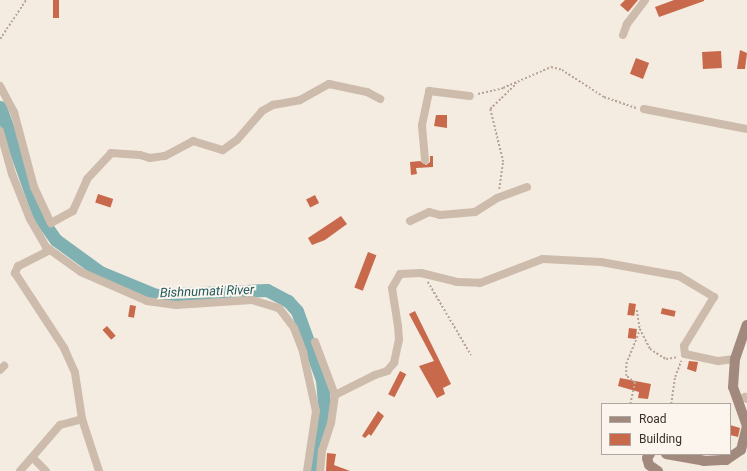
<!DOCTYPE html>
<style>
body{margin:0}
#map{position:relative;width:747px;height:471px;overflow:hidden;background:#f4ebe1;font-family:Roboto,sans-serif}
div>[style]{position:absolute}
.river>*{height:13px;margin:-6.5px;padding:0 6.5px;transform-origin:6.5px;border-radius:6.5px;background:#7fb0b2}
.building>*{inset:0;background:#c8694b;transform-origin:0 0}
.path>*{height:1.5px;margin-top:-0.75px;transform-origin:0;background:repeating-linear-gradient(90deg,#b9a596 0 2px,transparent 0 4px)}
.street>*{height:8px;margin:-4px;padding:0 4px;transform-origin:4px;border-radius:4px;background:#cdbbac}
.secondary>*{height:10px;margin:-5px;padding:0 5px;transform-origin:5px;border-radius:5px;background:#a18a7d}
span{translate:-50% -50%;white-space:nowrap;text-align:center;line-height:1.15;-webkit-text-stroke:4px #fbf5ee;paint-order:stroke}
.water-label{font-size:13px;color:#1f5a5e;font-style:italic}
.legend{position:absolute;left:601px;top:403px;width:130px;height:52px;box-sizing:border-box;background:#fbf5ee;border:1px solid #aea6a0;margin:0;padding:5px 7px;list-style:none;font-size:12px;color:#3b302b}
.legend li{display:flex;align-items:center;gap:8px;height:20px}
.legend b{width:20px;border:1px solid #aea6a0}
</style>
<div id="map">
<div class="river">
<div style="left:0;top:107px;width:116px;rotate:70.3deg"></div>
<div style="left:39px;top:216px;width:29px;rotate:55deg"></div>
<div style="left:56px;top:240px;width:54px;rotate:36deg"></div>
<div style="left:100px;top:272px;width:61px;rotate:22.3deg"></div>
<div style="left:156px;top:295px;width:111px;rotate:-2.6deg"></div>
<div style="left:267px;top:290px;width:24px;rotate:28deg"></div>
<div style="left:288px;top:301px;width:13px;rotate:48deg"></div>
<div style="left:297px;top:311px;width:73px;rotate:70.1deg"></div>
<div style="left:322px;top:380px;width:25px;rotate:85deg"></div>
<div style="left:324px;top:405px;width:67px;rotate:99.5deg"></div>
</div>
<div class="building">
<div style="left:53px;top:0;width:6px;height:18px"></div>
<div style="clip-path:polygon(625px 0,638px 0,628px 12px,620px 5px)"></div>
<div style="clip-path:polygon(674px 0,704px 0,704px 1px,659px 17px,655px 7px)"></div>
<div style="clip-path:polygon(740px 50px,747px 53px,745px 69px,737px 69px)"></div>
<div style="left:721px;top:51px;width:17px;height:19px;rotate:87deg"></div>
<div style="left:636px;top:58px;width:14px;height:17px;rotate:21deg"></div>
<div style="clip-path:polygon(436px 115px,447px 115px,447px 128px,434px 126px)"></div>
<div style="clip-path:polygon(430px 156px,433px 156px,433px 167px,416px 168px,417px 174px,411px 175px,410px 162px,420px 161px,426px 165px,430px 162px)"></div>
<div style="left:98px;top:194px;width:16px;height:9px;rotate:18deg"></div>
<div style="left:315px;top:195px;width:9px;height:10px;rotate:63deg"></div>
<div style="clip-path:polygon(341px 216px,347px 224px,325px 240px,312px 245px,308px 238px)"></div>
<div style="left:368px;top:252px;width:9px;height:38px;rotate:21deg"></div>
<div style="left:629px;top:303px;width:7px;height:12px;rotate:8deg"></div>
<div style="left:130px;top:305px;width:6px;height:12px;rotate:9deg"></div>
<div style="left:662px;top:308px;width:14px;height:6px;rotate:12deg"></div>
<div style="clip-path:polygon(415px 311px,451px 384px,443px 388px,445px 394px,437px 398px,419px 366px,434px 361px,409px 314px)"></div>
<div style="left:107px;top:326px;width:13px;height:6px;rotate:48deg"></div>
<div style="left:629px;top:328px;width:8px;height:10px;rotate:7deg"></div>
<div style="clip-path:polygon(689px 361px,698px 362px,696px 372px,687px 369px)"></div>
<div style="left:400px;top:371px;width:7px;height:26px;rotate:27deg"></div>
<div style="clip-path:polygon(620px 378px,651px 384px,648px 399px,638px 398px,639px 392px,618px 386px)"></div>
<div style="clip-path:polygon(378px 411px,384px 416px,371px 436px,369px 434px,365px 438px,362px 436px)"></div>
<div style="clip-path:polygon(730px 425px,740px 428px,738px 437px,730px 435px)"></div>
<div style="clip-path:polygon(327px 453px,336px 454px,334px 465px,350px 471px,326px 471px)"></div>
</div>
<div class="path">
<div style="left:0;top:39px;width:47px;rotate:-56.3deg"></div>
<div style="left:478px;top:94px;width:26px;rotate:-13deg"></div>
<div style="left:503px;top:88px;width:52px;rotate:-23.6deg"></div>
<div style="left:551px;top:67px;width:11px;rotate:15deg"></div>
<div style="left:562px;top:70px;width:50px;rotate:32.7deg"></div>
<div style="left:604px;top:97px;width:34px;rotate:19deg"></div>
<div style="left:499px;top:189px;width:27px;rotate:-82deg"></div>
<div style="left:503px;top:162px;width:55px;rotate:-103.8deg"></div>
<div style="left:490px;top:109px;width:37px;rotate:-44deg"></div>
<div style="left:428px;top:282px;width:85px;rotate:59.5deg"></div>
<div style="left:637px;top:310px;width:19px;rotate:81deg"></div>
<div style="left:630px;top:404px;width:22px;rotate:-77deg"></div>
<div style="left:635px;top:383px;width:11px;rotate:-142deg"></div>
<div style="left:626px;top:376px;width:12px;rotate:-90deg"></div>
<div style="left:626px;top:364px;width:38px;rotate:-68deg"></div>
<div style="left:640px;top:329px;width:22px;rotate:63deg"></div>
<div style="left:650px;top:349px;width:19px;rotate:32deg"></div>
<div style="left:666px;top:359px;width:12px;rotate:-9deg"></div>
<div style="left:671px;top:404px;width:27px;rotate:-82deg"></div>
<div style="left:675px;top:377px;width:17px;rotate:-69deg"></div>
</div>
<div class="street">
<div style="left:623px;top:35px;width:12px;rotate:-70deg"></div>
<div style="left:627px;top:24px;width:30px;rotate:-53deg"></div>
<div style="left:0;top:86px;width:30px;rotate:62deg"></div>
<div style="left:14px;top:112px;width:78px;rotate:75.1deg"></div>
<div style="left:34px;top:187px;width:40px;rotate:65deg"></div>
<div style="left:51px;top:223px;width:25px;rotate:-29deg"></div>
<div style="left:73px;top:211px;width:35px;rotate:-66deg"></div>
<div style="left:87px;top:179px;width:35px;rotate:-47deg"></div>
<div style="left:111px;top:153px;width:29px;rotate:4deg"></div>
<div style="left:140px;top:155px;width:10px;rotate:17deg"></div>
<div style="left:150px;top:158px;width:15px;rotate:-8deg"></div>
<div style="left:165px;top:156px;width:32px;rotate:-28deg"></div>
<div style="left:193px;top:141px;width:31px;rotate:17deg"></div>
<div style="left:223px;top:150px;width:17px;rotate:-36deg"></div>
<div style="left:237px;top:140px;width:38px;rotate:-49deg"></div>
<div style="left:262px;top:111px;width:13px;rotate:-29deg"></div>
<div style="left:273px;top:105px;width:27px;rotate:-10deg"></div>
<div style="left:300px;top:100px;width:33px;rotate:-29deg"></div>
<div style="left:329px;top:84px;width:39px;rotate:12deg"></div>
<div style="left:367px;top:92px;width:15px;rotate:28deg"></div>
<div style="left:644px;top:109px;width:105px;rotate:11deg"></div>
<div style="left:0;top:131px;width:45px;rotate:74.4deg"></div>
<div style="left:12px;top:174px;width:48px;rotate:68.2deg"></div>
<div style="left:30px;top:219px;width:32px;rotate:60deg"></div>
<div style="left:46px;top:247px;width:43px;rotate:35.5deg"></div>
<div style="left:81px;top:272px;width:72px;rotate:23.7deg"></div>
<div style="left:147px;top:301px;width:29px;rotate:8deg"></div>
<div style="left:176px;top:305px;width:76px;rotate:-3.8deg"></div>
<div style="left:252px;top:300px;width:28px;rotate:17deg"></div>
<div style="left:279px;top:308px;width:25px;rotate:53deg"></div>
<div style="left:294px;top:328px;width:26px;rotate:69deg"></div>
<div style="left:303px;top:352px;width:60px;rotate:77.6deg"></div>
<div style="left:316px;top:411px;width:61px;rotate:98.5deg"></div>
<div style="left:425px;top:160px;width:35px;rotate:-95deg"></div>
<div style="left:422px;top:125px;width:35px;rotate:-78deg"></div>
<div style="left:429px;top:91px;width:41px;rotate:7deg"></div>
<div style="left:410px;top:221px;width:21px;rotate:-25deg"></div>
<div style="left:429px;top:212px;width:11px;rotate:15deg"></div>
<div style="left:440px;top:215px;width:35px;rotate:-5deg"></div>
<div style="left:475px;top:212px;width:26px;rotate:-32deg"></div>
<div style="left:497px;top:198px;width:32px;rotate:-20deg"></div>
<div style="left:50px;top:250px;width:36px;rotate:153deg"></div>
<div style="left:18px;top:266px;width:8px;rotate:113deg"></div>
<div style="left:15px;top:273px;width:90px;rotate:56.8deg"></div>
<div style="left:64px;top:348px;width:27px;rotate:66deg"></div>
<div style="left:75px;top:373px;width:47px;rotate:81.3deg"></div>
<div style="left:82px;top:419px;width:55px;rotate:71.9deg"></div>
<div style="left:315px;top:342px;width:57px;rotate:69.3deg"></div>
<div style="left:335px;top:395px;width:28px;rotate:98deg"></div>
<div style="left:331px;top:423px;width:28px;rotate:108deg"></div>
<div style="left:322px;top:450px;width:21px;rotate:95deg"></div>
<div style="left:0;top:370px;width:6px;rotate:-45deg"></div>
<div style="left:335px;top:395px;width:45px;rotate:-26.6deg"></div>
<div style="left:375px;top:375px;width:13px;rotate:-18deg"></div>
<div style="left:387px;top:371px;width:11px;rotate:-49deg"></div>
<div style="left:394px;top:363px;width:24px;rotate:-78deg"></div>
<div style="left:399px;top:340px;width:14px;rotate:-94deg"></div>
<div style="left:398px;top:326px;width:38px;rotate:-99deg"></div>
<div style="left:392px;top:288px;width:16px;rotate:-60deg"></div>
<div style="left:400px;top:274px;width:21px;rotate:-3deg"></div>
<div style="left:421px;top:273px;width:37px;rotate:14deg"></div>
<div style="left:457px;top:282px;width:23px;rotate:2deg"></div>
<div style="left:480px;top:283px;width:67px;rotate:-20.9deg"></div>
<div style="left:543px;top:259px;width:58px;rotate:3deg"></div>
<div style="left:601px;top:262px;width:79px;rotate:10.2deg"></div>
<div style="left:679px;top:276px;width:41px;rotate:31deg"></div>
<div style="left:714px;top:297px;width:57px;rotate:121.5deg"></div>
<div style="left:684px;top:346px;width:8px;rotate:83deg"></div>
<div style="left:685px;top:354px;width:34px;rotate:12deg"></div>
<div style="left:718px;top:361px;width:17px;rotate:-7deg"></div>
<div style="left:738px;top:401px;width:8px;rotate:-30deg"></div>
<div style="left:745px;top:397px;width:3px;rotate:45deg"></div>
<div style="left:33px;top:458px;width:18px;rotate:45deg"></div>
<div style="left:20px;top:471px;width:61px;rotate:-49deg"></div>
<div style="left:60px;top:425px;width:23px;rotate:-15deg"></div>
</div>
<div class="secondary">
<div style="left:650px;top:454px;width:5px;rotate:127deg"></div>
<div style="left:647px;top:458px;width:7px;rotate:74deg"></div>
<div style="left:649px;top:465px;width:11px;rotate:34deg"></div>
<div style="left:666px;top:454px;width:39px;rotate:10deg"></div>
<div style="left:704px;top:461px;width:22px;rotate:-3deg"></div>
<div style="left:726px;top:460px;width:18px;rotate:-34deg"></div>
<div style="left:741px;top:450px;width:25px;rotate:-76deg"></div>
<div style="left:747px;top:426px;width:41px;rotate:-109.7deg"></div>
<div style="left:733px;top:387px;width:28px;rotate:-86deg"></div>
<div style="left:735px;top:359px;width:36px;rotate:-71deg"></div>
</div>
<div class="water-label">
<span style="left:207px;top:292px;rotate:-2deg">Bishnumati River</span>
</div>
<ul class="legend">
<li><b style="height:5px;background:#a18a7d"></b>Road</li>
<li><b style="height:11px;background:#c8694b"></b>Building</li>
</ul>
</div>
